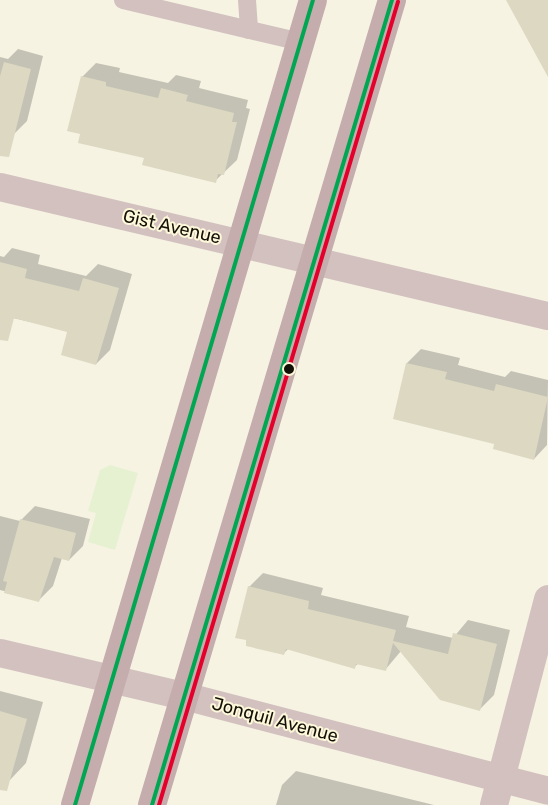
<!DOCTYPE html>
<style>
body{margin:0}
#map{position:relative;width:548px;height:805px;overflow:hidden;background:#f6f3e3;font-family:Rubik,sans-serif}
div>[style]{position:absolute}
.green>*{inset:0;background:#e6f1d2}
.shadow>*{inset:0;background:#0003}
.building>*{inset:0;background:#dcd8c1}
.service>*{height:18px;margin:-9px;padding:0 9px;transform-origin:9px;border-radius:9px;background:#d3c1bf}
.minor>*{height:28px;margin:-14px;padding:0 14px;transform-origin:14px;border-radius:14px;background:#d3c1bf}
.primary>*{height:28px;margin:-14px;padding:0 14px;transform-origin:14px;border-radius:14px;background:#c5acad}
.bus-1>*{height:4px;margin:-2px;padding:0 2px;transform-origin:2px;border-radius:2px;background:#00a651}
.bus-2>*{height:4px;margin:-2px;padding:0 2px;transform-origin:2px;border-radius:2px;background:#e4002b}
.dots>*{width:14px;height:14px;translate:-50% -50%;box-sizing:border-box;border:2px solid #fef8db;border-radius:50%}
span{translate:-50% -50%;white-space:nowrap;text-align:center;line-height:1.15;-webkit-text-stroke:4px #fef8db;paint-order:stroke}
.street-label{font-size:18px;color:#131107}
</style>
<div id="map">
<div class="green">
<div style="clip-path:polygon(110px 465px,138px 473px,115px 550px,88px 542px,96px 513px,88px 511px,100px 470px)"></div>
</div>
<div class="shadow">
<div style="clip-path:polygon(18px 49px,43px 56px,27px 121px,14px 134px,0 131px,0 57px,8px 59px)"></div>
<div style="clip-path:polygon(96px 63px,120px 68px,119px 72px,168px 83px,176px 75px,201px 81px,199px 88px,248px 100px,246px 108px,250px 109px,237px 160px,215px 181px,146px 157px,82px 77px)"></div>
<div style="clip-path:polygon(12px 248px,40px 255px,38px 264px,86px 276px,98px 264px,132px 274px,110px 350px,96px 364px,69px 331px,0 315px,0 256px,4px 257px)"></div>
<div style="clip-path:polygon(421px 349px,460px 358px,458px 365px,505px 377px,511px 371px,548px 380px,547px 445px,534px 459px,496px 443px,395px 418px,407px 363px)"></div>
<div style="clip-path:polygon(35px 506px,90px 519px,83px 546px,69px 560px,62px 558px,53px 586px,39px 600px,0 590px,0 516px,20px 521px)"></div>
<div style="clip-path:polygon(263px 573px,323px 588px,321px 595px,409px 616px,406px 627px,453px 638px,468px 620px,510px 630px,494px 695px,480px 709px,401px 651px,385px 670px,359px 663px,354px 667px,288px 649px,284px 653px,249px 587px)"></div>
<div style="clip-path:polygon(0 691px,43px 702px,26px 763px,10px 780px,0 777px)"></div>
<div style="clip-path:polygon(296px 771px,434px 805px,276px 805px,282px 785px)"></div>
</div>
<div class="building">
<div style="clip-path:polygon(506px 0,548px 0,548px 77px)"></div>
<div style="clip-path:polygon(4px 62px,31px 69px,9px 157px,0 156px,0 76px)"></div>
<div style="clip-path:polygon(81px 76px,106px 82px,106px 86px,158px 98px,161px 88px,188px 95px,186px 101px,234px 113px,232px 122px,237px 122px,224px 175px,218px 174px,216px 183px,142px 165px,144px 158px,78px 143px,80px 134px,67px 131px)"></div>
<div style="clip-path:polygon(0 262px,27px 269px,25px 278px,79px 291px,83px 278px,119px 288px,96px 365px,61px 355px,67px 332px,14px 318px,8px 341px,0 340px)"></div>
<div style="clip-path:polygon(406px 363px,447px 372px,445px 379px,494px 391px,496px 384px,548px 397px,534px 460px,493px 449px,494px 444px,393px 419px)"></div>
<div style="clip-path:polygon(20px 519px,76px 533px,69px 561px,54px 557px,39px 602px,4px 593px,7px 582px,3px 581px)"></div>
<div style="clip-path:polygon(248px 586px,309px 601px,308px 609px,396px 630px,393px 641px,448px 654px,453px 633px,497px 644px,480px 711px,440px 700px,393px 643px,386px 671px,356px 664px,355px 669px,286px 649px,284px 655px,246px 646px,246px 640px,235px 638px)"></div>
<div style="clip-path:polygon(0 711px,27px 719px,7px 791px,0 790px)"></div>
</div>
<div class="service">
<div style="left:123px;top:0;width:183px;rotate:13.3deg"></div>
<div style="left:247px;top:0;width:30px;rotate:86deg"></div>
</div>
<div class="minor">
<div style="left:0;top:187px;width:563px;rotate:13.25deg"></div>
<div style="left:0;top:653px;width:189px;rotate:13.2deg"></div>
<div style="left:184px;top:696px;width:376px;rotate:14.6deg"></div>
<div style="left:494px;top:805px;width:213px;rotate:-75.3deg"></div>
</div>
<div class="primary">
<div style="left:75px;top:805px;width:839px;rotate:-73.53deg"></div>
<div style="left:152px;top:805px;width:840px;rotate:-73.4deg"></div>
</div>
<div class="bus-1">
<div style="left:75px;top:805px;width:839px;rotate:-73.53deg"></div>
<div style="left:152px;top:805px;width:840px;rotate:-73.4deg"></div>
</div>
<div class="bus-2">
<div style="left:159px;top:805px;width:838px;rotate:-73.43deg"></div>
</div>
<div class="dots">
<div style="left:289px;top:369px;background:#131107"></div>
</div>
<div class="street-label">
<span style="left:172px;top:227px;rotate:13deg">Gist Avenue</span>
<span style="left:275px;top:720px;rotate:15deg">Jonquil Avenue</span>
</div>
</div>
